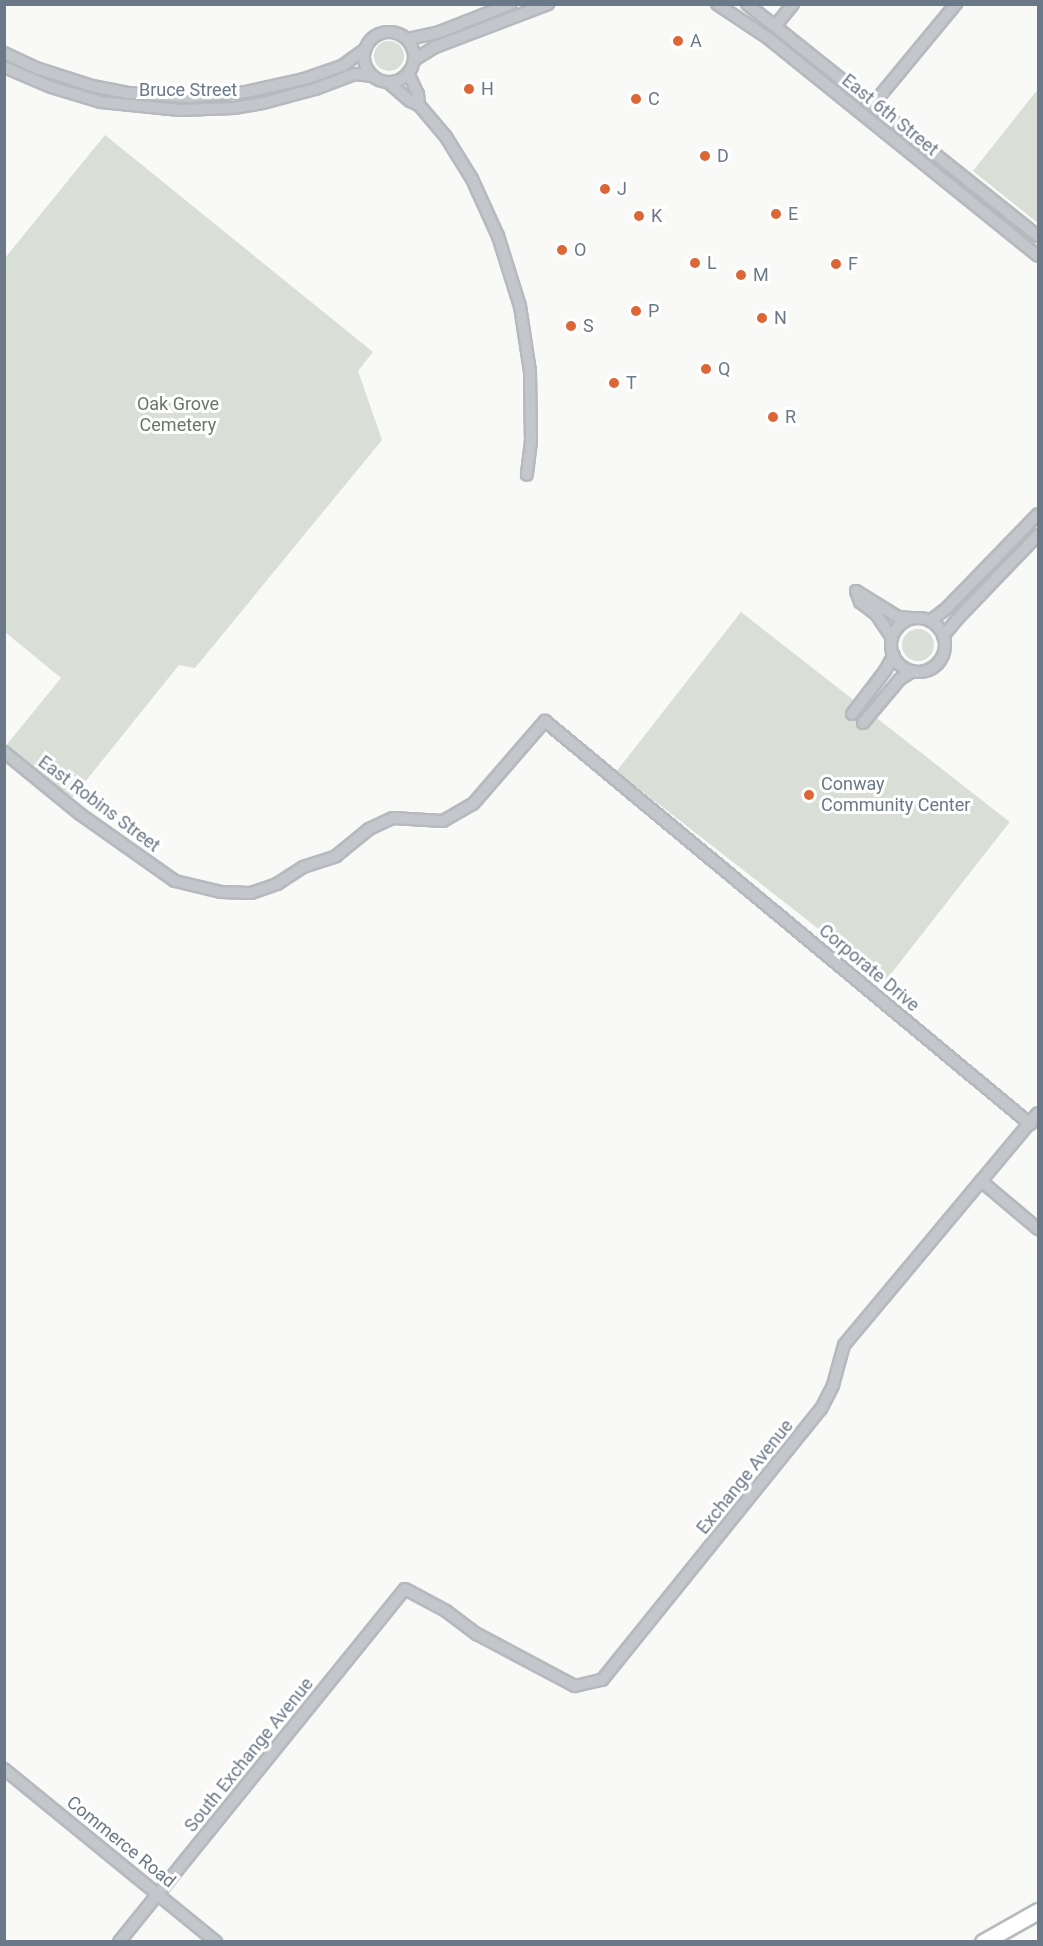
<!DOCTYPE html>
<style>
body{margin:0}
#map{position:relative;width:1043px;height:1946px;overflow:hidden;background:#f9f9f7;font-family:Roboto,sans-serif}
div>[style]{position:absolute}
.green>*{inset:0;background:#d9ded7;transform-origin:0 0}
.round{border-radius:50%}
.roads{filter:drop-shadow(2px 0 #b6b9bd) drop-shadow(-2px 0 #b6b9bd) drop-shadow(0 2px #b6b9bd) drop-shadow(0 -2px #b6b9bd)}
.minor>*{height:10px;margin:-5px;padding:0 5px;transform-origin:5px;border-radius:5px;background:#c3c6ca}
.minor>.ring{margin:-5px;padding:0;box-sizing:content-box;background:none;border:10px solid #c3c6ca;border-radius:50%}
.highway>*{height:15px;margin:-7.5px;padding:0 7.5px;transform-origin:7.5px;border-radius:7.5px;background:#fff}
.dots>*{width:16px;height:16px;translate:-50% -50%;box-sizing:border-box;border:3px solid #fff;border-radius:50%}
span{translate:-50% -50%;white-space:nowrap;text-align:center;line-height:1.15;-webkit-text-stroke:6px #fff;paint-order:stroke}
.poi-label{font-size:18px;color:#6a7887}
.left{translate:0 -50%;text-align:left}
.street-label{font-size:18px;color:#6a7887}
.park-label{font-size:18px;color:#677965}
.frame{position:absolute;inset:0;border:6px solid #6a7887;pointer-events:none}
</style>
<div id="map">
<div class="green">
<div class="round" style="left:374px;top:41px;width:30px;height:30px"></div>
<div style="clip-path:polygon(1038px 89px,1038px 223px,973px 171px)"></div>
<div style="clip-path:polygon(105px 135px,373px 352px,358px 371px,382px 440px,195px 668px,179px 665px,68px 803px,4px 748px,61px 678px,5px 632px,5px 258px)"></div>
<div style="left:741px;top:612px;width:341px;height:202px;rotate:38deg"></div>
<div class="round" style="left:902px;top:629px;width:32px;height:32px"></div>
</div>
<div class="roads">
<div class="minor">
<div style="left:717px;top:4px;width:61px;rotate:33.7deg"></div>
<div style="left:768px;top:38px;width:347px;rotate:38.9deg"></div>
<div style="left:747px;top:4px;width:372px;rotate:38.6deg"></div>
<div style="left:776px;top:25px;width:27px;rotate:-51deg"></div>
<div class="ring" style="left:364px;top:32px;width:40px;height:40px"></div>
<div style="left:408px;top:39px;width:30px;rotate:-12deg"></div>
<div style="left:437px;top:33px;width:79px;rotate:-21.4deg"></div>
<div style="left:4px;top:53px;width:35px;rotate:25deg"></div>
<div style="left:36px;top:68px;width:59px;rotate:17.8deg"></div>
<div style="left:92px;top:86px;width:38px;rotate:11deg"></div>
<div style="left:129px;top:93px;width:60px;rotate:3.8deg"></div>
<div style="left:189px;top:97px;width:57px;rotate:-5deg"></div>
<div style="left:246px;top:92px;width:59px;rotate:-12.6deg"></div>
<div style="left:304px;top:79px;width:40px;rotate:-18.9deg"></div>
<div style="left:342px;top:66px;width:29px;rotate:-36deg"></div>
<div style="left:414px;top:60px;width:25px;rotate:-32deg"></div>
<div style="left:435px;top:47px;width:121px;rotate:-20.8deg"></div>
<div style="left:4px;top:67px;width:51px;rotate:23.1deg"></div>
<div style="left:51px;top:87px;width:52px;rotate:16.7deg"></div>
<div style="left:101px;top:102px;width:79px;rotate:5.8deg"></div>
<div style="left:180px;top:110px;width:54px;rotate:-2.1deg"></div>
<div style="left:234px;top:108px;width:29px;rotate:-10deg"></div>
<div style="left:263px;top:103px;width:54px;rotate:-15.1deg"></div>
<div style="left:315px;top:89px;width:43px;rotate:-20.6deg"></div>
<div style="left:355px;top:74px;width:17px;rotate:7deg"></div>
<div style="left:408px;top:73px;width:23px;rotate:65deg"></div>
<div style="left:418px;top:94px;width:11px;rotate:85deg"></div>
<div style="left:388px;top:82px;width:29px;rotate:41deg"></div>
<div style="left:410px;top:101px;width:10px;rotate:24deg"></div>
<div style="left:419px;top:105px;width:42px;rotate:49.8deg"></div>
<div style="left:446px;top:137px;width:49px;rotate:58.2deg"></div>
<div style="left:472px;top:179px;width:63px;rotate:65.5deg"></div>
<div style="left:498px;top:236px;width:73px;rotate:72.6deg"></div>
<div style="left:520px;top:306px;width:66px;rotate:81.3deg"></div>
<div style="left:530px;top:371px;width:70px;rotate:89.2deg"></div>
<div style="left:531px;top:441px;width:34px;rotate:97deg"></div>
<div style="left:874px;top:103px;width:129px;rotate:-50.4deg"></div>
<div style="left:856px;top:591px;width:49px;rotate:31.8deg"></div>
<div style="left:898px;top:617px;width:14px;rotate:4deg"></div>
<div style="left:856px;top:591px;width:12px;rotate:70deg"></div>
<div style="left:860px;top:602px;width:20px;rotate:37deg"></div>
<div style="left:876px;top:614px;width:29px;rotate:56deg"></div>
<div class="ring" style="left:891px;top:618px;width:44px;height:44px"></div>
<div style="left:930px;top:621px;width:21px;rotate:-37deg"></div>
<div style="left:947px;top:608px;width:131px;rotate:-45.9deg"></div>
<div style="left:943px;top:636px;width:23px;rotate:-50deg"></div>
<div style="left:958px;top:618px;width:115px;rotate:-46.1deg"></div>
<div style="left:852px;top:714px;width:54px;rotate:-52.5deg"></div>
<div style="left:885px;top:671px;width:18px;rotate:-61deg"></div>
<div style="left:863px;top:723px;width:57px;rotate:-49.9deg"></div>
<div style="left:900px;top:679px;width:15px;rotate:-32deg"></div>
<div style="left:4px;top:752px;width:98px;rotate:39.2deg"></div>
<div style="left:80px;top:814px;width:116px;rotate:35.2deg"></div>
<div style="left:175px;top:881px;width:47px;rotate:13.4deg"></div>
<div style="left:221px;top:892px;width:30px;rotate:2deg"></div>
<div style="left:251px;top:893px;width:28px;rotate:-19deg"></div>
<div style="left:277px;top:884px;width:31px;rotate:-33deg"></div>
<div style="left:303px;top:867px;width:35px;rotate:-18deg"></div>
<div style="left:336px;top:856px;width:43px;rotate:-39.3deg"></div>
<div style="left:369px;top:829px;width:26px;rotate:-25deg"></div>
<div style="left:393px;top:818px;width:50px;rotate:3.4deg"></div>
<div style="left:443px;top:821px;width:34px;rotate:-30deg"></div>
<div style="left:473px;top:804px;width:110px;rotate:-49.1deg"></div>
<div style="left:545px;top:721px;width:631px;rotate:39.72deg"></div>
<div style="left:981px;top:1181px;width:75px;rotate:40.1deg"></div>
<div style="left:4px;top:1769px;width:274px;rotate:39.2deg"></div>
<div style="left:119px;top:1942px;width:454px;rotate:-51deg"></div>
<div style="left:405px;top:1589px;width:47px;rotate:28.2deg"></div>
<div style="left:446px;top:1611px;width:39px;rotate:37deg"></div>
<div style="left:477px;top:1634px;width:111px;rotate:28deg"></div>
<div style="left:575px;top:1686px;width:28px;rotate:-13deg"></div>
<div style="left:602px;top:1680px;width:348px;rotate:-51.1deg"></div>
<div style="left:821px;top:1409px;width:27px;rotate:-63deg"></div>
<div style="left:833px;top:1385px;width:41px;rotate:-74.6deg"></div>
<div style="left:844px;top:1345px;width:302px;rotate:-50.1deg"></div>
</div>
<div class="highway">
<div style="left:983px;top:1942px;width:63px;rotate:-29.4deg"></div>
</div>
</div>
<div class="dots">
<div style="left:678px;top:41px;background:#dc6635"></div>
<div style="left:469px;top:89px;background:#dc6635"></div>
<div style="left:636px;top:99px;background:#dc6635"></div>
<div style="left:705px;top:156px;background:#dc6635"></div>
<div style="left:605px;top:189px;background:#dc6635"></div>
<div style="left:776px;top:214px;background:#dc6635"></div>
<div style="left:639px;top:216px;background:#dc6635"></div>
<div style="left:562px;top:250px;background:#dc6635"></div>
<div style="left:695px;top:263px;background:#dc6635"></div>
<div style="left:836px;top:264px;background:#dc6635"></div>
<div style="left:741px;top:275px;background:#dc6635"></div>
<div style="left:636px;top:311px;background:#dc6635"></div>
<div style="left:762px;top:318px;background:#dc6635"></div>
<div style="left:571px;top:326px;background:#dc6635"></div>
<div style="left:706px;top:369px;background:#dc6635"></div>
<div style="left:614px;top:383px;background:#dc6635"></div>
<div style="left:773px;top:417px;background:#dc6635"></div>
<div style="left:809px;top:795px;background:#dc6635"></div>
</div>
<div class="poi-label">
<span class="left" style="left:690px;top:41px">A</span>
<span class="left" style="left:481px;top:89px">H</span>
<span class="left" style="left:648px;top:99px">C</span>
<span class="left" style="left:717px;top:156px">D</span>
<span class="left" style="left:617px;top:189px">J</span>
<span class="left" style="left:788px;top:214px">E</span>
<span class="left" style="left:651px;top:216px">K</span>
<span class="left" style="left:574px;top:250px">O</span>
<span class="left" style="left:707px;top:263px">L</span>
<span class="left" style="left:848px;top:264px">F</span>
<span class="left" style="left:753px;top:275px">M</span>
<span class="left" style="left:648px;top:311px">P</span>
<span class="left" style="left:774px;top:318px">N</span>
<span class="left" style="left:583px;top:326px">S</span>
<span class="left" style="left:718px;top:369px">Q</span>
<span class="left" style="left:626px;top:383px">T</span>
<span class="left" style="left:785px;top:417px">R</span>
<span class="left" style="left:821px;top:795px">Conway<br>Community Center</span>
</div>
<div class="street-label">
<span style="left:188px;top:90px">Bruce Street</span>
<span style="left:890px;top:115px;rotate:39deg">East 6th Street</span>
<span style="left:99px;top:804px;rotate:37deg">East Robins Street</span>
<span style="left:869px;top:968px;rotate:40deg">Corporate Drive</span>
<span style="left:745px;top:1477px;rotate:-51deg">Exchange Avenue</span>
<span style="left:249px;top:1755px;rotate:-51deg">South Exchange Avenue</span>
<span style="left:121px;top:1842px;rotate:39deg">Commerce Road</span>
</div>
<div class="park-label">
<span style="left:178px;top:415px">Oak Grove<br>Cemetery</span>
</div>
<div class="frame"></div>
</div>
